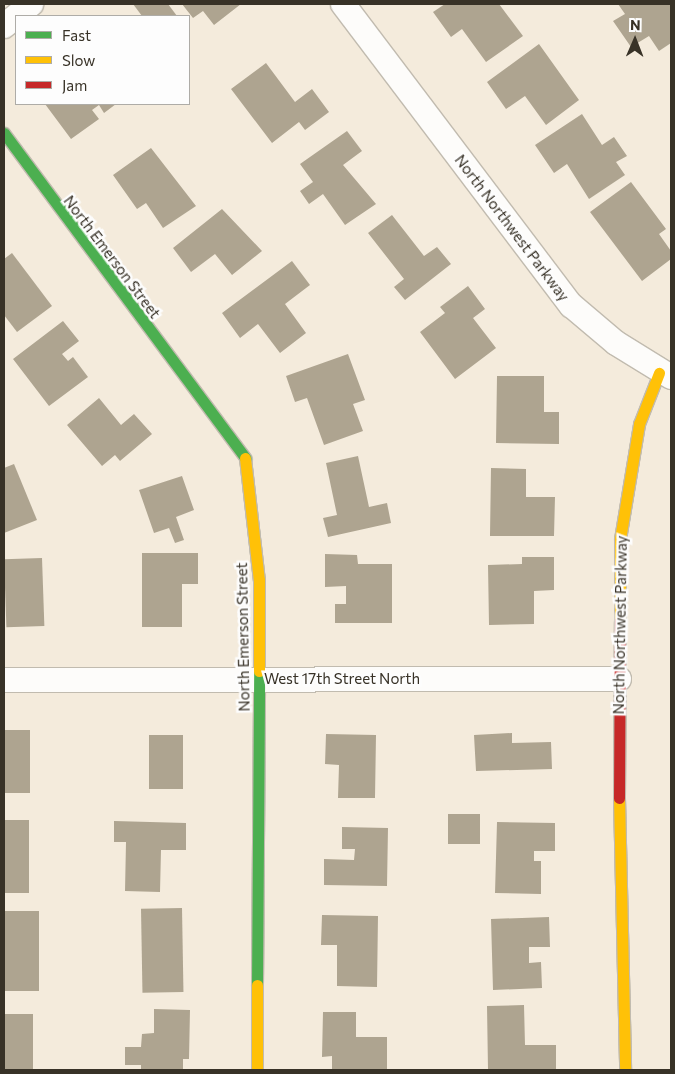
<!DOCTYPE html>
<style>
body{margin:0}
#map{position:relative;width:675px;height:1074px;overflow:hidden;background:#f4ebdc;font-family:Commissioner,sans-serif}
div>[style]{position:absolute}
.building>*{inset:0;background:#aea490;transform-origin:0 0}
.roads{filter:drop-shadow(1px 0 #c1bbaf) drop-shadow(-1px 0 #c1bbaf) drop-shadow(0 1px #c1bbaf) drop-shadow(0 -1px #c1bbaf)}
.street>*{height:24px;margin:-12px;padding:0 12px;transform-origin:12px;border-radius:12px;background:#fdfcfa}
.fast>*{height:11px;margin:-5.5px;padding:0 5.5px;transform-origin:5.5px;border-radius:5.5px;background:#4caf50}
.slow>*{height:11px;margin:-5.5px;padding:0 5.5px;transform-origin:5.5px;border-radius:5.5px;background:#ffc107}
.jam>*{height:11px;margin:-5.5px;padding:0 5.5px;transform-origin:5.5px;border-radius:5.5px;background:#c62828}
span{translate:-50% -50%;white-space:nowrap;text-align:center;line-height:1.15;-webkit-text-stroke:5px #fdfdfd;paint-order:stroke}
.street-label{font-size:15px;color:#383227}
.frame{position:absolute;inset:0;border:5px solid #383227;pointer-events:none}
.legend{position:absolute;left:15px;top:15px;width:175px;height:90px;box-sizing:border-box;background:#fdfdfd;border:1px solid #aeaca7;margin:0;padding:6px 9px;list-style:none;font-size:15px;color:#383227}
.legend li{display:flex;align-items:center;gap:10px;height:25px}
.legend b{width:25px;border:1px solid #aeaca7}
.north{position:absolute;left:610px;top:15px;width:50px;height:50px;-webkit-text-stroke:4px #fdfdfd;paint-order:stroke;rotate:1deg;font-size:14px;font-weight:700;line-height:20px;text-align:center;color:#383227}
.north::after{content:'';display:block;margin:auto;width:18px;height:22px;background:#383227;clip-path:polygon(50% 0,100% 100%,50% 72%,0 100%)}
</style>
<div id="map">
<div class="building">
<div style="clip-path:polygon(133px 4px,168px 4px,177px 16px,142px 16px)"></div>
<div style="clip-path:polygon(182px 4px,241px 4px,214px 25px,203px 11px,193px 18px)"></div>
<div style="clip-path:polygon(445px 4px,499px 4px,523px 36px,486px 62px,462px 29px,451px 37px,433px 12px)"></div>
<div style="clip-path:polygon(618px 4px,671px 4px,671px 43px,659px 51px,649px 36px,631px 47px,613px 21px,625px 14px)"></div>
<div style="clip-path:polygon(539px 44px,579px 100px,546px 125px,525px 96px,506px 109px,487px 82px)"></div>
<div style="clip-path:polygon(266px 63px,295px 102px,312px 89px,329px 112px,305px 130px,299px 122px,272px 143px,231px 89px)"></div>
<div style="clip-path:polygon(45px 104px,116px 104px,104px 113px,99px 105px,92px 110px,99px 119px,71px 139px)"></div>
<div style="clip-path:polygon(582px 114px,602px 145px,614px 137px,627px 156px,616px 162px,625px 175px,589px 199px,567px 164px,554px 173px,535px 145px)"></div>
<div style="clip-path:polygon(347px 131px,362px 151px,343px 165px,376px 204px,345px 225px,323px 194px,309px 204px,300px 191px,313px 182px,300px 164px)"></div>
<div style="clip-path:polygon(151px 148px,196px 206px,163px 228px,146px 203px,137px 209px,113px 175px)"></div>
<div style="clip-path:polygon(631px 182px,666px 229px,659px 234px,671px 251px,671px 259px,642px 281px,590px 212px)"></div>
<div style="clip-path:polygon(222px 209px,262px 251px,232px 275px,215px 254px,191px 272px,173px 248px)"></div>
<div style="clip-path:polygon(392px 215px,424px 256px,437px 247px,451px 264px,405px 300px,394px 287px,404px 279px,368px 233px)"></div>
<div style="clip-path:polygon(12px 253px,52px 306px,17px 332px,4px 315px,4px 259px)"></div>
<div style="clip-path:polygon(292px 261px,310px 285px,285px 304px,306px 333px,280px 353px,258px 324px,240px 338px,222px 313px)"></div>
<div style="clip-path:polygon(468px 286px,485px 309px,473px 318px,496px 348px,455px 379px,420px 332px,445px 313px,440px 307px)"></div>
<div style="clip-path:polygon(63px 321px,79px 341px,62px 354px,68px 361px,73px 357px,88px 377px,49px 406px,13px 359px)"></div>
<div style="clip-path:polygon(348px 354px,365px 400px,353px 404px,363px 431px,324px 445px,307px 398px,295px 402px,286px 376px)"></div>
<div style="clip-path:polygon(497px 376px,544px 376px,544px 412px,559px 412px,559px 444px,496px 443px)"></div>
<div style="clip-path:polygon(99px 398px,121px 425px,134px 414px,152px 434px,120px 461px,115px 455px,102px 466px,67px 425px)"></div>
<div style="clip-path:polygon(358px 456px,369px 507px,387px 503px,391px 523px,328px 537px,323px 518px,337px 515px,326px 463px)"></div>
<div style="clip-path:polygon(14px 464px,37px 520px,4px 533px,4px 468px)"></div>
<div style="clip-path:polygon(491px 468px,526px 469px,526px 497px,555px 497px,554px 536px,490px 536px)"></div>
<div style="clip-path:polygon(182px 476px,194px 510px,176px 517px,184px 540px,175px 543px,169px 528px,154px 533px,139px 490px)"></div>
<div style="clip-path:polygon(142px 553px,198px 553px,198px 584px,182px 584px,182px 627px,142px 627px)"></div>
<div style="clip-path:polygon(325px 554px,357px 555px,358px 564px,392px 564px,392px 623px,335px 623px,335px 604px,346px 604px,346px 586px,325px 587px)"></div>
<div style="clip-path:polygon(522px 557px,554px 557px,554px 590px,534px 591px,534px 624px,489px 625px,488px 565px,522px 564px)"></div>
<div style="left:42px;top:558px;width:68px;height:38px;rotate:88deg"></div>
<div style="left:4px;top:730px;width:26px;height:63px"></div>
<div style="clip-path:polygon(512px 733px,512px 743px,551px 742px,552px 769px,476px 771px,474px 735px)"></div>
<div style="clip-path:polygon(326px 734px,376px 735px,375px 798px,338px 798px,339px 765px,325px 764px)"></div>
<div style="left:149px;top:735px;width:34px;height:54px"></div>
<div style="left:448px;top:814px;width:32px;height:30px"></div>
<div style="left:4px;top:820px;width:25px;height:73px"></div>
<div style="clip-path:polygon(114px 821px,186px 823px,186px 850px,161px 850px,160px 892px,125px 891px,126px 842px,114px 842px)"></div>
<div style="clip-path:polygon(497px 822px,555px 823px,555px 851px,534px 851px,534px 861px,541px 861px,541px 894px,495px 893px)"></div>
<div style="clip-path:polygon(342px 827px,388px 828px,387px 886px,324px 885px,324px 859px,354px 860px,355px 849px,342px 849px)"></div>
<div style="left:182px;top:908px;width:84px;height:41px;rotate:89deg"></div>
<div style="left:4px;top:911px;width:35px;height:80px"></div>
<div style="clip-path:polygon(322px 915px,378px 916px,377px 987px,337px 986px,337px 945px,321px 945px)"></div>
<div style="clip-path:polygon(549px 917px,550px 947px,529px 947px,529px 963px,541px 962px,542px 988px,493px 990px,491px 919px)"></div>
<div style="clip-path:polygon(524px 1005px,525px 1045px,556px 1045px,556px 1070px,488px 1070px,487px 1006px)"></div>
<div style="clip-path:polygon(154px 1009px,190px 1010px,189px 1059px,183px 1059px,183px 1070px,141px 1070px,141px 1065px,125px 1065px,125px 1047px,141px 1047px,142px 1034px,154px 1033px)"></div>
<div style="clip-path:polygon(323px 1012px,356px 1012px,356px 1037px,387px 1037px,387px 1070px,332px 1070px,332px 1056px,322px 1057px)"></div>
<div style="left:4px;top:1014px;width:29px;height:56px"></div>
</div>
<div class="roads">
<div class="street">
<div style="left:343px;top:4px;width:378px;rotate:52.9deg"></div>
<div style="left:571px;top:305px;width:59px;rotate:40.2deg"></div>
<div style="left:616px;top:343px;width:65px;rotate:31.7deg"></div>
<div style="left:4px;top:26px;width:35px;rotate:-39deg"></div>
<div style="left:4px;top:680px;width:615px;rotate:-0.09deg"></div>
</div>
<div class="fast">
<div style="left:4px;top:133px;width:405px;rotate:53.4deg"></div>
<div style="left:257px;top:985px;width:314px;rotate:-89.6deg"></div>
</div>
<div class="slow">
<div style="left:245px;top:458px;width:123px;rotate:83.5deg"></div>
<div style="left:259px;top:580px;width:91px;rotate:90deg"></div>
<div style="left:620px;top:621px;width:82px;rotate:-90deg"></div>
<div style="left:620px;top:539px;width:117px;rotate:-80.6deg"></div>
<div style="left:639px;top:424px;width:55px;rotate:-68.6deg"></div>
<div style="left:619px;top:798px;width:272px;rotate:88.7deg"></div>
<div style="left:257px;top:1070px;width:85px;rotate:-90deg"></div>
</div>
<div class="jam">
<div style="left:619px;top:798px;width:177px;rotate:-89.7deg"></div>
</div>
</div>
<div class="street-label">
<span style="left:512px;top:228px;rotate:53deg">North Northwest Parkway</span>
<span style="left:112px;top:257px;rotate:53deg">North Emerson Street</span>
<span style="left:620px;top:625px;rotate:-89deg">North Northwest Parkway</span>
<span style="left:243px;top:637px;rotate:-91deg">North Emerson Street</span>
<span style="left:342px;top:679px">West 17th Street North</span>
</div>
<div class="frame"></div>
<ul class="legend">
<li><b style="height:6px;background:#4caf50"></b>Fast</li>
<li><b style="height:6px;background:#ffc107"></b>Slow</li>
<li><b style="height:6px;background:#c62828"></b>Jam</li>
</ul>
<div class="north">N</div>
</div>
